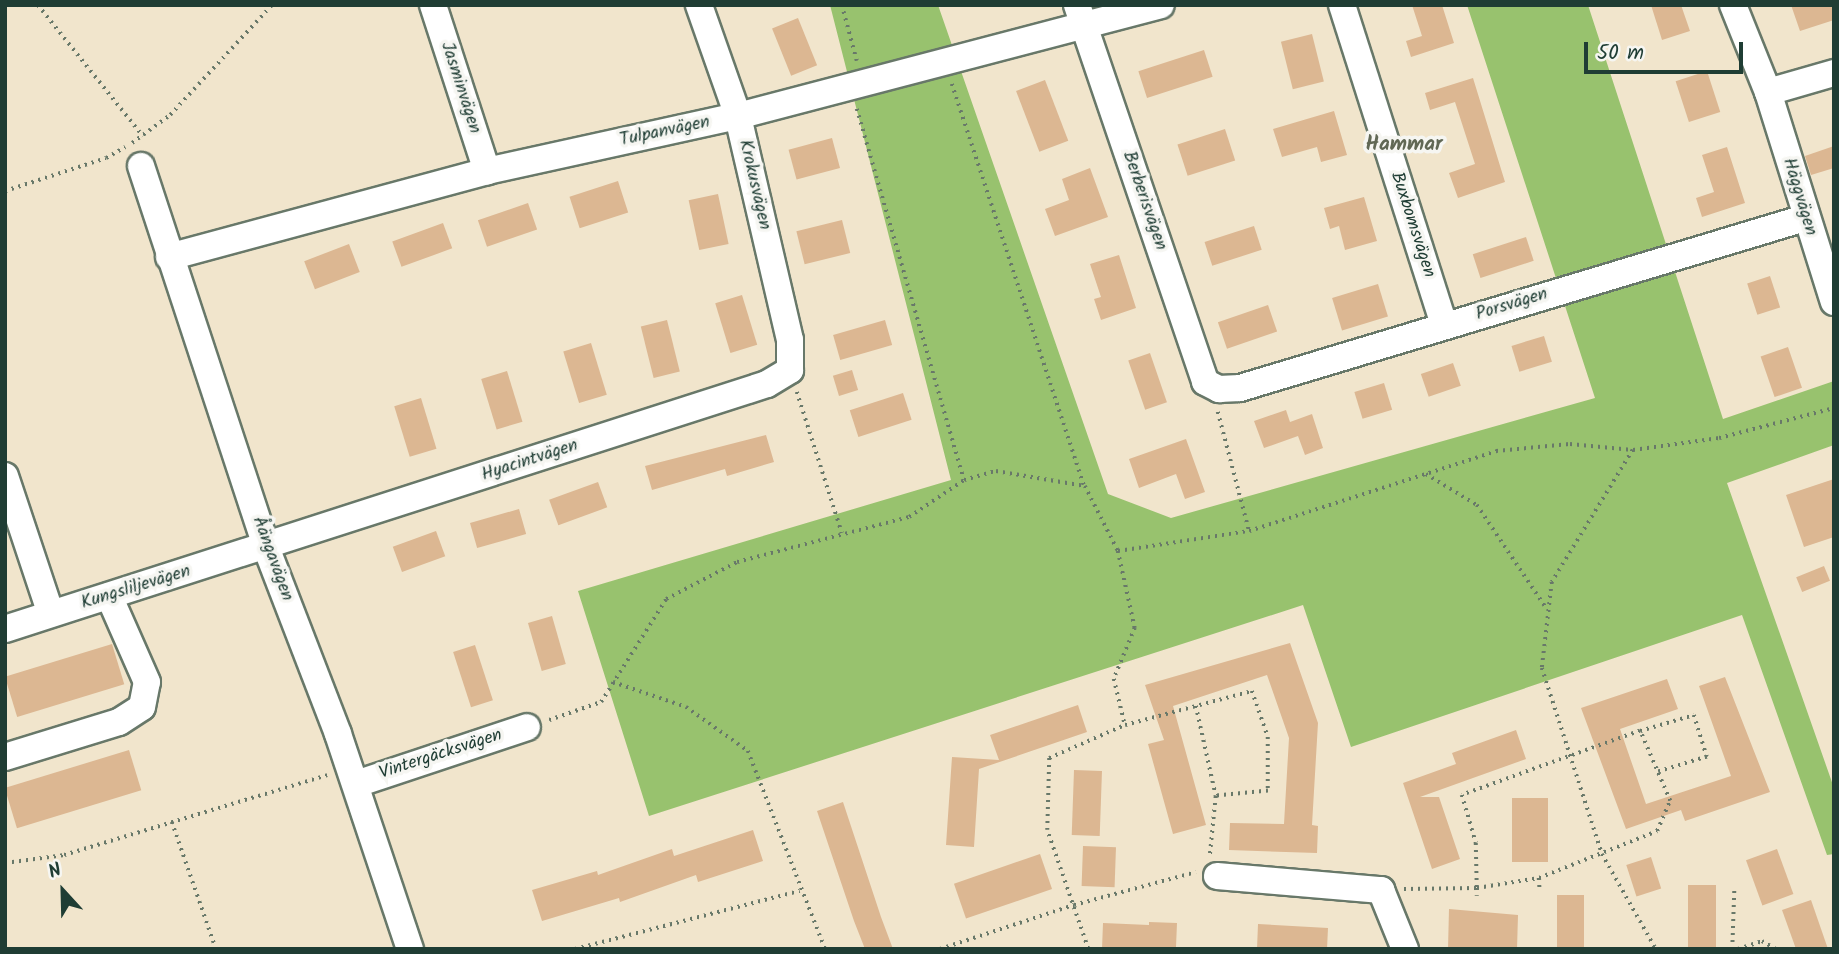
<!DOCTYPE html>
<meta charset="utf-8">
<style>
body{margin:0}
#map{position:relative;width:1839px;height:954px;overflow:hidden;background:#f1e5cc;font-family:Kalam,sans-serif}
div>[style]{position:absolute}
.green>*{inset:0;background:#98c26e}
.building>*{inset:0;background:#dcb792;transform-origin:0 0}
.path>*{height:3.5px;margin-top:-1.75px;transform-origin:0;background:repeating-linear-gradient(90deg,#687869 0 2px,transparent 0 7px)}
.roads{filter:drop-shadow(2px 0 #687869) drop-shadow(-2px 0 #687869) drop-shadow(0 2px #687869) drop-shadow(0 -2px #687869)}
.minor>*{height:26px;margin:-13px;padding:0 13px;transform-origin:13px;border-radius:13px;background:#fff}
span{translate:-50% -50%;white-space:nowrap;text-align:center;line-height:1.15;-webkit-text-stroke:7px #f6f6f2;paint-order:stroke}
.street-label{font-size:18px;color:#1f3d34}
.quarter-label{font-size:21px;color:#616855;font-weight:700}
.frame{position:absolute;inset:0;border:7px solid #1f3d34;pointer-events:none}
.north{position:absolute;left:28px;top:856px;width:70px;height:70px;-webkit-text-stroke:5px #f6f6f2;paint-order:stroke;rotate:338deg;font-size:19px;font-weight:700;line-height:28px;text-align:center;color:#1f3d34}
.north::after{content:'';display:block;margin:auto;width:24px;height:32px;background:#1f3d34;clip-path:polygon(50% 0,100% 100%,50% 72%,0 100%)}
.scale{position:absolute;left:1584px;top:42px;width:159px;height:32px;box-sizing:border-box;border:4px solid #1f3d34;border-top:0;padding-left:9px;font-size:21px;line-height:24px;white-space:nowrap;color:#1f3d34;-webkit-text-stroke:5px #f6f6f2;paint-order:stroke}
</style>
<div id="map">
<div class="green">
<div style="clip-path:polygon(830px 5px,938px 5px,1108px 494px,1171px 518px,1595px 398px,1467px 5px,1588px 5px,1723px 419px,1834px 381px,1834px 445px,1727px 483px,1834px 788px,1834px 854px,1827px 855px,1742px 615px,1351px 747px,1303px 605px,649px 816px,578px 591px,951px 480px)"></div>
</div>
<div class="building">
<div style="clip-path:polygon(1412px 5px,1442px 5px,1454px 43px,1411px 57px,1406px 41px,1422px 36px)"></div>
<div style="clip-path:polygon(1651px 5px,1681px 5px,1690px 31px,1662px 40px)"></div>
<div style="clip-path:polygon(1791px 5px,1834px 5px,1834px 20px,1800px 31px)"></div>
<div style="left:798px;top:18px;width:51px;height:28px;rotate:68deg"></div>
<div style="left:1312px;top:34px;width:49px;height:32px;rotate:76deg"></div>
<div style="left:1204px;top:50px;width:28px;height:69px;rotate:72deg"></div>
<div style="left:1707px;top:71px;width:43px;height:33px;rotate:72deg"></div>
<div style="clip-path:polygon(1473px 78px,1505px 182px,1458px 198px,1449px 173px,1475px 164px,1455px 102px,1430px 110px,1425px 93px)"></div>
<div style="left:1045px;top:80px;width:65px;height:31px;rotate:69deg"></div>
<div style="clip-path:polygon(1334px 111px,1347px 155px,1321px 162px,1317px 147px,1282px 157px,1273px 129px)"></div>
<div style="left:1225px;top:129px;width:33px;height:50px;rotate:72deg"></div>
<div style="left:832px;top:138px;width:31px;height:45px;rotate:75deg"></div>
<div style="clip-path:polygon(1834px 146px,1834px 168px,1811px 175px,1805px 156px)"></div>
<div style="clip-path:polygon(1727px 147px,1745px 203px,1702px 217px,1696px 198px,1714px 192px,1702px 155px)"></div>
<div style="clip-path:polygon(1090px 168px,1108px 217px,1055px 236px,1045px 209px,1069px 200px,1062px 179px)"></div>
<div style="left:618px;top:181px;width:33px;height:51px;rotate:72deg"></div>
<div style="left:718px;top:194px;width:51px;height:30px;rotate:78deg"></div>
<div style="clip-path:polygon(1364px 197px,1377px 241px,1345px 250px,1339px 226px,1330px 229px,1324px 208px)"></div>
<div style="left:528px;top:203px;width:28px;height:53px;rotate:71deg"></div>
<div style="left:842px;top:220px;width:34px;height:47px;rotate:76deg"></div>
<div style="left:443px;top:223px;width:27px;height:54px;rotate:70deg"></div>
<div style="left:1254px;top:226px;width:25px;height:52px;rotate:72deg"></div>
<div style="left:1526px;top:237px;width:25px;height:56px;rotate:72deg"></div>
<div style="left:349px;top:244px;width:30px;height:48px;rotate:69deg"></div>
<div style="clip-path:polygon(1119px 255px,1136px 308px,1101px 320px,1094px 299px,1101px 297px,1090px 264px)"></div>
<div style="left:1770px;top:276px;width:33px;height:24px;rotate:72deg"></div>
<div style="left:1378px;top:284px;width:34px;height:48px;rotate:73deg"></div>
<div style="left:742px;top:295px;width:52px;height:28px;rotate:73deg"></div>
<div style="left:1268px;top:305px;width:28px;height:53px;rotate:71deg"></div>
<div style="left:667px;top:320px;width:53px;height:27px;rotate:76deg"></div>
<div style="left:885px;top:320px;width:26px;height:54px;rotate:74deg"></div>
<div style="left:1544px;top:336px;width:27px;height:34px;rotate:73deg"></div>
<div style="left:591px;top:343px;width:54px;height:29px;rotate:73deg"></div>
<div style="left:1788px;top:347px;width:43px;height:29px;rotate:71deg"></div>
<div style="left:1150px;top:353px;width:52px;height:23px;rotate:71deg"></div>
<div style="left:1453px;top:363px;width:24px;height:34px;rotate:71deg"></div>
<div style="left:852px;top:370px;width:21px;height:20px;rotate:73deg"></div>
<div style="left:507px;top:371px;width:53px;height:27px;rotate:73deg"></div>
<div style="left:1384px;top:383px;width:28px;height:31px;rotate:73deg"></div>
<div style="left:903px;top:393px;width:28px;height:56px;rotate:72deg"></div>
<div style="left:421px;top:398px;width:53px;height:28px;rotate:73deg"></div>
<div style="clip-path:polygon(1286px 410px,1290px 422px,1312px 414px,1323px 448px,1305px 455px,1298px 436px,1264px 448px,1254px 421px)"></div>
<div style="clip-path:polygon(766px 435px,774px 462px,727px 476px,725px 469px,652px 490px,645px 466px)"></div>
<div style="clip-path:polygon(1186px 439px,1205px 492px,1185px 499px,1176px 474px,1139px 488px,1129px 459px)"></div>
<div style="clip-path:polygon(1834px 479px,1834px 537px,1804px 547px,1786px 495px)"></div>
<div style="left:598px;top:482px;width:27px;height:52px;rotate:70deg"></div>
<div style="left:519px;top:509px;width:26px;height:51px;rotate:74deg"></div>
<div style="left:436px;top:531px;width:27px;height:46px;rotate:70deg"></div>
<div style="left:1824px;top:566px;width:16px;height:30px;rotate:68deg"></div>
<div style="left:552px;top:616px;width:50px;height:25px;rotate:74deg"></div>
<div style="clip-path:polygon(1290px 643px,1318px 723px,1312px 825px,1318px 826px,1317px 853px,1229px 850px,1230px 823px,1284px 824px,1289px 738px,1267px 675px,1173px 706px,1206px 825px,1173px 834px,1148px 744px,1164px 740px,1145px 685px)"></div>
<div style="left:112px;top:644px;width:42px;height:112px;rotate:73deg"></div>
<div style="left:475px;top:645px;width:58px;height:23px;rotate:72deg"></div>
<div style="clip-path:polygon(1725px 677px,1770px 792px,1685px 821px,1681px 810px,1626px 829px,1581px 708px,1667px 679px,1678px 709px,1620px 729px,1646px 804px,1731px 776px,1699px 686px)"></div>
<div style="clip-path:polygon(1078px 705px,1087px 732px,979px 769px,974px 847px,946px 845px,952px 757px,999px 760px,990px 735px)"></div>
<div style="clip-path:polygon(1516px 730px,1526px 759px,1420px 797px,1439px 797px,1460px 859px,1432px 869px,1403px 783px,1456px 764px,1452px 753px)"></div>
<div style="left:129px;top:750px;width:42px;height:130px;rotate:73deg"></div>
<div style="left:1074px;top:770px;width:28px;height:65px;rotate:2deg"></div>
<div style="left:1512px;top:798px;width:36px;height:64px"></div>
<div style="clip-path:polygon(843px 802px,881px 917px,893px 949px,865px 949px,854px 921px,817px 811px)"></div>
<div style="clip-path:polygon(753px 830px,763px 861px,698px 882px,696px 875px,620px 902px,619px 898px,542px 921px,532px 890px,597px 871px,598px 875px,672px 849px,674px 856px)"></div>
<div style="left:1083px;top:846px;width:33px;height:40px;rotate:2deg"></div>
<div style="left:1777px;top:849px;width:48px;height:33px;rotate:70deg"></div>
<div style="left:1040px;top:854px;width:37px;height:91px;rotate:71deg"></div>
<div style="left:1651px;top:857px;width:33px;height:26px;rotate:72deg"></div>
<div style="left:1688px;top:885px;width:28px;height:64px"></div>
<div style="left:1557px;top:895px;width:27px;height:54px"></div>
<div style="clip-path:polygon(1811px 900px,1828px 949px,1796px 949px,1782px 910px)"></div>
<div style="clip-path:polygon(1449px 909px,1518px 915px,1517px 949px,1448px 949px)"></div>
<div style="clip-path:polygon(1149px 922px,1177px 923px,1176px 947px,1102px 949px,1103px 923px,1149px 925px)"></div>
<div style="clip-path:polygon(1258px 924px,1328px 928px,1327px 949px,1257px 949px)"></div>
</div>
<div class="path">
<div style="left:38px;top:5px;width:168px;rotate:51.3deg"></div>
<div style="left:842px;top:5px;width:58px;rotate:75deg"></div>
<div style="left:952px;top:84px;width:422px;rotate:71.8deg"></div>
<div style="left:857px;top:109px;width:386px;rotate:73.9deg"></div>
<div style="left:132px;top:143px;width:47px;rotate:-36.4deg"></div>
<div style="left:170px;top:115px;width:150px;rotate:-47.2deg"></div>
<div style="left:5px;top:191px;width:106px;rotate:-18.1deg"></div>
<div style="left:106px;top:158px;width:22px;rotate:-30deg"></div>
<div style="left:797px;top:392px;width:148px;rotate:72.3deg"></div>
<div style="left:1218px;top:412px;width:122px;rotate:75.3deg"></div>
<div style="left:1633px;top:450px;width:155px;rotate:121.5deg"></div>
<div style="left:1552px;top:582px;width:87px;rotate:96.6deg"></div>
<div style="left:1542px;top:668px;width:195px;rotate:72.1deg"></div>
<div style="left:1602px;top:854px;width:109px;rotate:60.4deg"></div>
<div style="left:1426px;top:474px;width:60px;rotate:31.3deg"></div>
<div style="left:1477px;top:505px;width:125px;rotate:56.1deg"></div>
<div style="left:1118px;top:551px;width:79px;rotate:77.6deg"></div>
<div style="left:1135px;top:628px;width:55px;rotate:112.4deg"></div>
<div style="left:1114px;top:679px;width:47px;rotate:76.6deg"></div>
<div style="left:613px;top:682px;width:77px;rotate:18.9deg"></div>
<div style="left:686px;top:707px;width:76px;rotate:35.4deg"></div>
<div style="left:748px;top:751px;width:212px;rotate:68.7deg"></div>
<div style="left:1196px;top:706px;width:92px;rotate:77.5deg"></div>
<div style="left:549px;top:720px;width:55px;rotate:-19.1deg"></div>
<div style="left:601px;top:702px;width:122px;rotate:-57.7deg"></div>
<div style="left:666px;top:599px;width:80px;rotate:-27.5deg"></div>
<div style="left:737px;top:562px;width:178px;rotate:-14.7deg"></div>
<div style="left:909px;top:517px;width:66px;rotate:-33.9deg"></div>
<div style="left:964px;top:480px;width:33px;rotate:-16deg"></div>
<div style="left:996px;top:471px;width:90px;rotate:9.6deg"></div>
<div style="left:1085px;top:486px;width:73px;rotate:63.1deg"></div>
<div style="left:1118px;top:551px;width:133px;rotate:-8.7deg"></div>
<div style="left:1249px;top:531px;width:260px;rotate:-17.9deg"></div>
<div style="left:1496px;top:451px;width:74px;rotate:-5.4deg"></div>
<div style="left:1570px;top:444px;width:63px;rotate:5.4deg"></div>
<div style="left:1633px;top:450px;width:87px;rotate:-7.9deg"></div>
<div style="left:1719px;top:438px;width:119px;rotate:-14.6deg"></div>
<div style="left:1640px;top:731px;width:56px;rotate:-16.5deg"></div>
<div style="left:1694px;top:715px;width:44px;rotate:72.8deg"></div>
<div style="left:1707px;top:757px;width:51px;rotate:163deg"></div>
<div style="left:172px;top:822px;width:134px;rotate:70.9deg"></div>
<div style="left:5px;top:863px;width:60px;rotate:-7.7deg"></div>
<div style="left:64px;top:855px;width:275px;rotate:-16.9deg"></div>
<div style="left:1539px;top:878px;width:13px;rotate:86deg"></div>
<div style="left:1404px;top:889px;width:73px;rotate:-0.8deg"></div>
<div style="left:1477px;top:888px;width:63px;rotate:-9.2deg"></div>
<div style="left:1539px;top:878px;width:127px;rotate:-21.7deg"></div>
<div style="left:1657px;top:831px;width:33px;rotate:-67deg"></div>
<div style="left:1670px;top:801px;width:76px;rotate:-113.2deg"></div>
<div style="left:1640px;top:731px;width:189px;rotate:160.2deg"></div>
<div style="left:1462px;top:795px;width:50px;rotate:73.7deg"></div>
<div style="left:1476px;top:843px;width:45px;rotate:88.7deg"></div>
<div style="left:1477px;top:888px;width:8px;rotate:90deg"></div>
<div style="left:575px;top:949px;width:232px;rotate:-14.5deg"></div>
<div style="left:940px;top:949px;width:141px;rotate:-18.2deg"></div>
<div style="left:1074px;top:905px;width:126px;rotate:-15.1deg"></div>
<div style="left:1088px;top:949px;width:126px;rotate:-109deg"></div>
<div style="left:1047px;top:830px;width:72px;rotate:-88.4deg"></div>
<div style="left:1049px;top:758px;width:83px;rotate:-23.5deg"></div>
<div style="left:1125px;top:725px;width:131px;rotate:-15deg"></div>
<div style="left:1252px;top:691px;width:49px;rotate:70.8deg"></div>
<div style="left:1268px;top:737px;width:54px;rotate:90deg"></div>
<div style="left:1268px;top:791px;width:52px;rotate:174.5deg"></div>
<div style="left:1216px;top:796px;width:60px;rotate:95.7deg"></div>
<div style="left:1732px;top:949px;width:58px;rotate:-88deg"></div>
<div style="left:1738px;top:949px;width:25px;rotate:-18deg"></div>
<div style="left:1762px;top:941px;width:16px;rotate:30deg"></div>
</div>
<div class="roads">
<div class="minor">
<div style="left:433px;top:5px;width:175px;rotate:72deg"></div>
<div style="left:1077px;top:5px;width:398px;rotate:71.2deg"></div>
<div style="left:1205px;top:382px;width:16px;rotate:27deg"></div>
<div style="left:1219px;top:389px;width:21px;rotate:-3deg"></div>
<div style="left:1240px;top:388px;width:590px;rotate:-16.75deg"></div>
<div style="left:1342px;top:5px;width:336px;rotate:72.3deg"></div>
<div style="left:1733px;top:5px;width:94px;rotate:68.1deg"></div>
<div style="left:1768px;top:92px;width:220px;rotate:72.6deg"></div>
<div style="left:1768px;top:92px;width:69px;rotate:-16.1deg"></div>
<div style="left:141px;top:166px;width:401px;rotate:71.8deg"></div>
<div style="left:266px;top:547px;width:200px;rotate:68.9deg"></div>
<div style="left:338px;top:734px;width:227px;rotate:71.5deg"></div>
<div style="left:169px;top:257px;width:329px;rotate:-15.1deg"></div>
<div style="left:487px;top:171px;width:257px;rotate:-12.4deg"></div>
<div style="left:738px;top:116px;width:437px;rotate:-14.7deg"></div>
<div style="left:5px;top:476px;width:145px;rotate:71.6deg"></div>
<div style="left:5px;top:629px;width:800px;rotate:-17.82deg"></div>
<div style="left:767px;top:384px;width:27px;rotate:-31deg"></div>
<div style="left:790px;top:370px;width:30px;rotate:-90deg"></div>
<div style="left:790px;top:340px;width:230px;rotate:-103.1deg"></div>
<div style="left:738px;top:116px;width:118px;rotate:-109.4deg"></div>
<div style="left:5px;top:757px;width:119px;rotate:-17.1deg"></div>
<div style="left:119px;top:722px;width:27px;rotate:-33deg"></div>
<div style="left:142px;top:707px;width:25px;rotate:-79deg"></div>
<div style="left:147px;top:682px;width:94px;rotate:-113.8deg"></div>
<div style="left:356px;top:784px;width:180px;rotate:-18.4deg"></div>
<div style="left:1217px;top:876px;width:165px;rotate:4.9deg"></div>
<div style="left:1381px;top:890px;width:64px;rotate:67.9deg"></div>
</div>
</div>
<div class="street-label">
<span style="left:460px;top:88px;rotate:72deg">Jasminvägen</span>
<span style="left:665px;top:132px;rotate:-12deg">Tulpanvägen</span>
<span style="left:754px;top:185px;rotate:77deg">Krokusvägen</span>
<span style="left:1799px;top:197px;rotate:73deg">Häggvägen</span>
<span style="left:1144px;top:201px;rotate:71deg">Berberisvägen</span>
<span style="left:1412px;top:225px;rotate:72deg">Buxbomsvägen</span>
<span style="left:1512px;top:305px;rotate:-17deg">Porsvägen</span>
<span style="left:530px;top:461px;rotate:-18deg">Hyacintvägen</span>
<span style="left:272px;top:559px;rotate:70deg">Åängavägen</span>
<span style="left:136px;top:588px;rotate:-17deg">Kungsliljevägen</span>
<span style="left:441px;top:755px;rotate:-18deg">Vintergäcksvägen</span>
</div>
<div class="quarter-label">
<span style="left:1404px;top:145px">Hammar</span>
</div>
<div class="frame"></div>
<div class="north">N</div>
<div class="scale">50 m</div>
</div>
